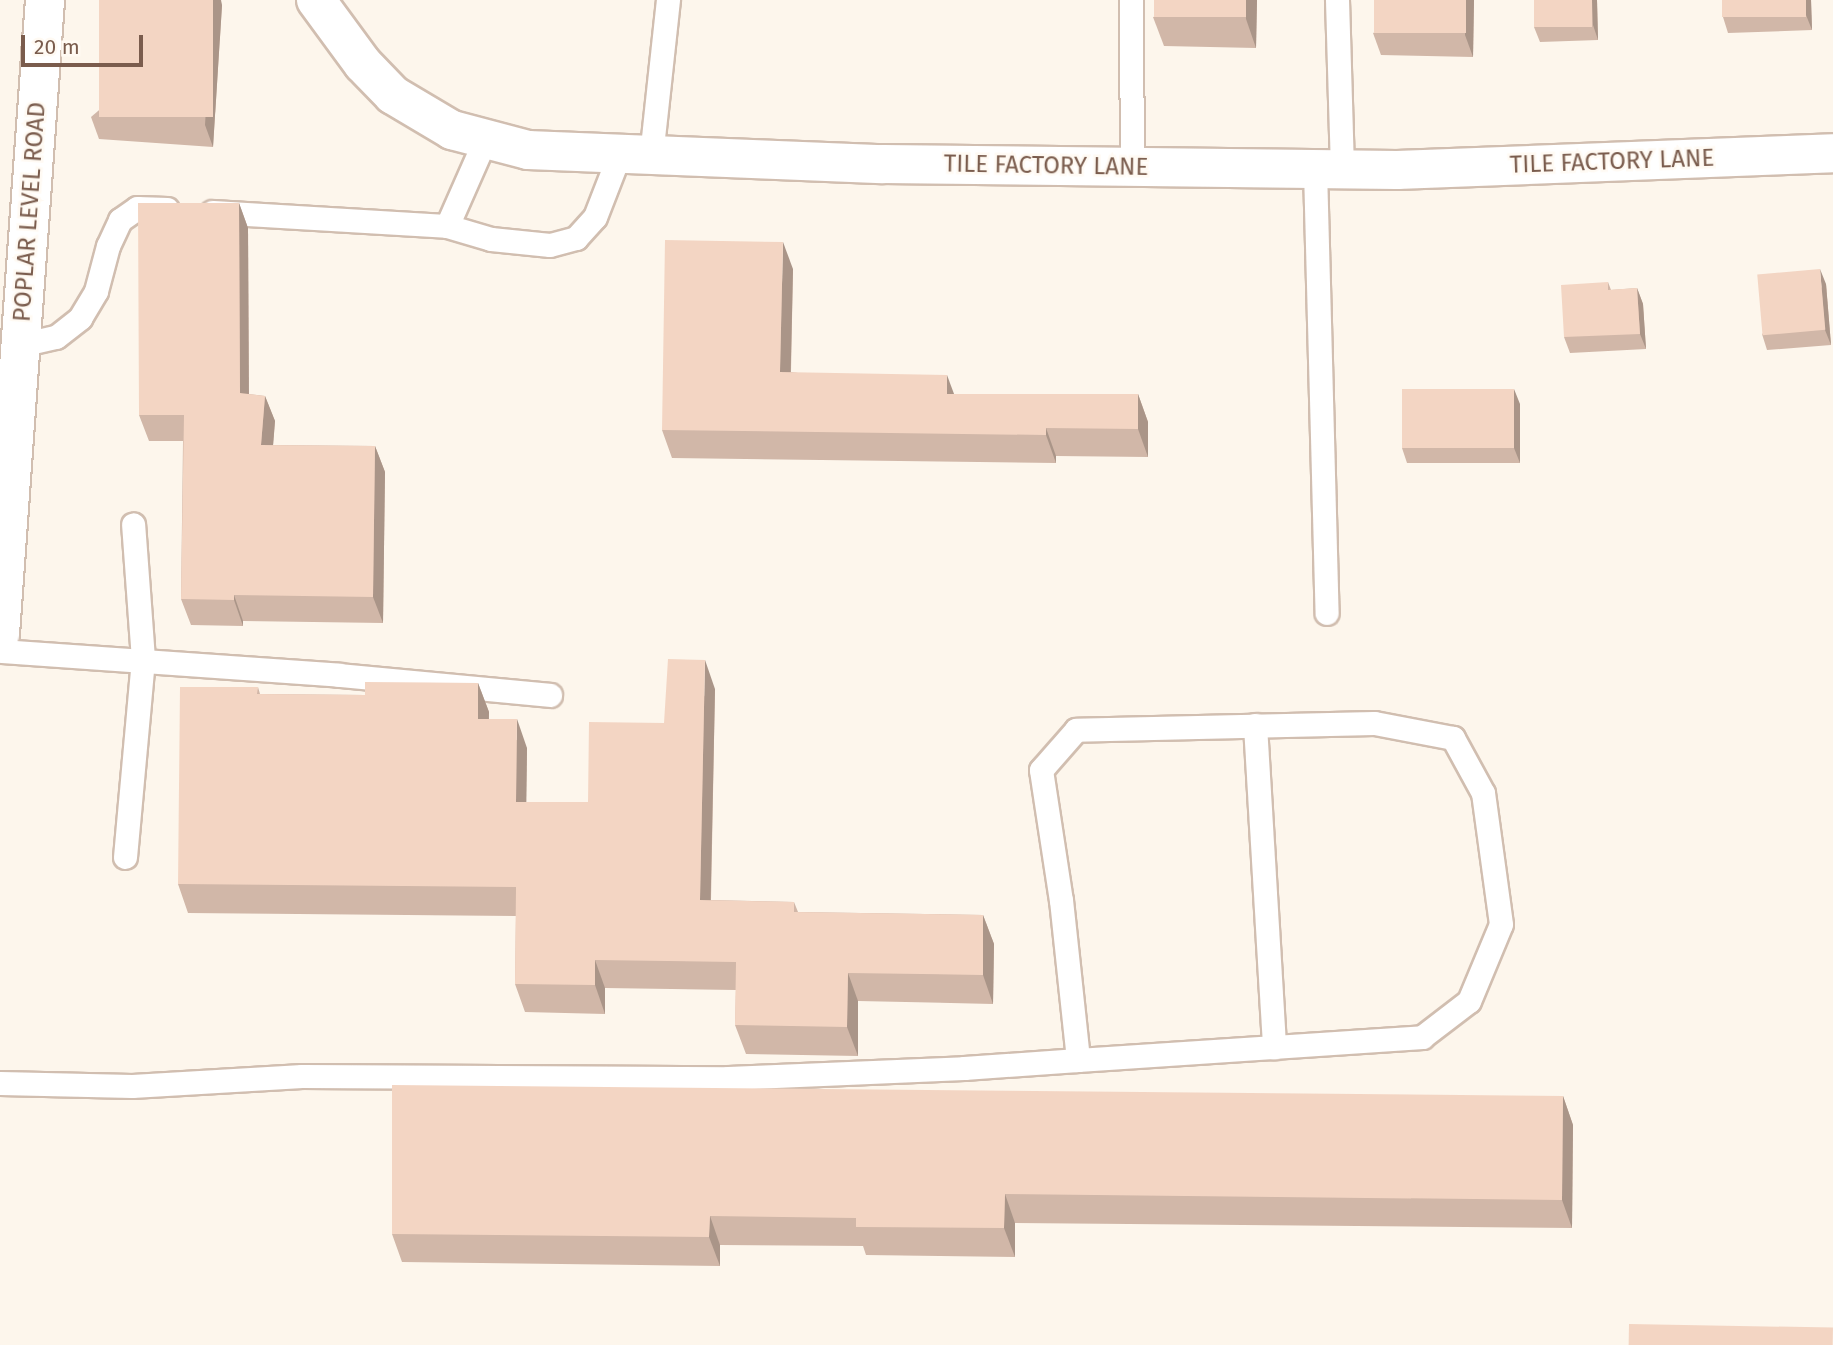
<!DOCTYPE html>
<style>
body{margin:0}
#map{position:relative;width:1833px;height:1345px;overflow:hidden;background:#fdf6ec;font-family:"Fira Sans",sans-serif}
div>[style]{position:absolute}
.roads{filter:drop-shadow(2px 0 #d1beb0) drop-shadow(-2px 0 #d1beb0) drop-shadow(0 2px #d1beb0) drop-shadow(0 -2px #d1beb0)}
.lane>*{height:23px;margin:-11.5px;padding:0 11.5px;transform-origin:11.5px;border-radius:11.5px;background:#fff}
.street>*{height:38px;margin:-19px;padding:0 19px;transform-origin:19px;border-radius:19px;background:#fff}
.secondary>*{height:38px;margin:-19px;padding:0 19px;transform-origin:19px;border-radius:19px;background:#fff}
.wall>*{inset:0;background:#d1b7a8}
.shaded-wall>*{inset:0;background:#aa9588}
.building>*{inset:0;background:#f3d5c3;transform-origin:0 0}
span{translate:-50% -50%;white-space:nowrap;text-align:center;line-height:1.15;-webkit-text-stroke:5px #fffaf3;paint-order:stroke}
.street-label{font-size:24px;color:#7a5c4d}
.scale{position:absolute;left:21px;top:35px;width:122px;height:32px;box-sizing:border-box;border:4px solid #7a5c4d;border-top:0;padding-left:9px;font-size:21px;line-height:24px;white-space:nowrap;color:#7a5c4d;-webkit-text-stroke:5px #fffaf3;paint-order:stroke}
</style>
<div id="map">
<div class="roads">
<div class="lane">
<div style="left:1131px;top:0;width:167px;rotate:89.7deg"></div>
<div style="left:1337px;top:0;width:170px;rotate:88.3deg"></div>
<div style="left:651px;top:156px;width:157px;rotate:-83.8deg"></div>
<div style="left:1315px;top:169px;width:444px;rotate:88.5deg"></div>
<div style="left:212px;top:212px;width:235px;rotate:3.4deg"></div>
<div style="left:447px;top:226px;width:94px;rotate:-66.2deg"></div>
<div style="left:447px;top:226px;width:46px;rotate:16.5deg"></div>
<div style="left:491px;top:239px;width:59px;rotate:5.8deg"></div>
<div style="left:550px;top:245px;width:27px;rotate:-15deg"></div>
<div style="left:576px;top:238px;width:28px;rotate:-48deg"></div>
<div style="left:595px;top:217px;width:66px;rotate:-68.8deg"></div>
<div style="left:20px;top:345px;width:37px;rotate:-13deg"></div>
<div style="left:56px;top:337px;width:31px;rotate:-38deg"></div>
<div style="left:80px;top:318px;width:31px;rotate:-59deg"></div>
<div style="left:96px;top:291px;width:47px;rotate:-75.1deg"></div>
<div style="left:108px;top:246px;width:29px;rotate:-65deg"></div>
<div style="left:120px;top:220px;width:21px;rotate:-35deg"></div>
<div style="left:137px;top:208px;width:30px;rotate:2deg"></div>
<div style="left:0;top:651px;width:340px;rotate:4deg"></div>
<div style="left:339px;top:675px;width:212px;rotate:5.4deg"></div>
<div style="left:1255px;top:725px;width:323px;rotate:86.6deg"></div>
<div style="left:125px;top:857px;width:199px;rotate:-84.8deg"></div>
<div style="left:143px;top:659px;width:135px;rotate:-94.2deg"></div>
<div style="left:0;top:1083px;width:132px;rotate:1.3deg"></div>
<div style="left:132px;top:1086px;width:170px;rotate:-3.4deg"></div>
<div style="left:302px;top:1076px;width:426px;rotate:0.3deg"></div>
<div style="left:728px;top:1078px;width:236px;rotate:-2.4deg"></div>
<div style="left:964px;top:1068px;width:114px;rotate:-4deg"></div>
<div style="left:1078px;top:1060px;width:345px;rotate:-3.8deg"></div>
<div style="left:1422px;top:1037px;width:59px;rotate:-37.5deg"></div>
<div style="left:1469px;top:1001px;width:83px;rotate:-67.4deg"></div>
<div style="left:1501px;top:924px;width:132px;rotate:-97.8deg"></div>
<div style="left:1483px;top:793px;width:63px;rotate:-118.6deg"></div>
<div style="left:1453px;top:738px;width:80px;rotate:-169.2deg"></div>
<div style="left:1374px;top:723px;width:298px;rotate:178.7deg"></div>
<div style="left:1076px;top:730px;width:53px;rotate:131.2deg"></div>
<div style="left:1041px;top:770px;width:132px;rotate:81.3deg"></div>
<div style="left:1061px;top:900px;width:161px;rotate:83.9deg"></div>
</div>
<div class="street">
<div style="left:316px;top:0;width:79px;rotate:53.7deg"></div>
<div style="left:363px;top:64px;width:43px;rotate:45.9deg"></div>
<div style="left:393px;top:95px;width:69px;rotate:30.7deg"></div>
<div style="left:452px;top:130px;width:79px;rotate:14.7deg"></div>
<div style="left:528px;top:150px;width:355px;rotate:2.3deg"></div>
<div style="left:883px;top:164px;width:514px;rotate:0.67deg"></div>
<div style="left:1397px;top:170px;width:436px;rotate:-2.2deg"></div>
</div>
<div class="secondary">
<div style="left:0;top:634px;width:636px;rotate:-85.94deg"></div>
</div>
</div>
<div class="wall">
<div style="clip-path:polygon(1257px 0,1256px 48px,1164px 46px,1153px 17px)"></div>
<div style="clip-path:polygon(1474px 0,1473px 57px,1381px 55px,1373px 33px)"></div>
<div style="clip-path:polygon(1534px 0,1597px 0,1598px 40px,1540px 42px,1534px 27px)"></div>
<div style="clip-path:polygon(1722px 0,1811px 0,1812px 30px,1728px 33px,1723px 17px)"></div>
<div style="clip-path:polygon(222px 5px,213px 147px,99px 139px,91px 117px)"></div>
<div style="clip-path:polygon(239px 203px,248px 228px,249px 394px,265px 396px,275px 421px,273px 445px,375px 446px,385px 472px,383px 623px,243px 621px,243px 626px,191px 625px,181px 599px,183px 441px,149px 441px,139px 415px)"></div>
<div style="clip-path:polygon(793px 269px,791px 372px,954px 394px,1138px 394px,1148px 422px,1148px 457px,1056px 456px,1056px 463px,672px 458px,662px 430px)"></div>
<div style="clip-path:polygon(1608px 282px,1611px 290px,1637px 288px,1643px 304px,1646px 349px,1570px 353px,1564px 337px)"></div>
<div style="clip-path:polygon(1826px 284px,1831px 345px,1767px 350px,1762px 334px)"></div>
<div style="clip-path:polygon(1520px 404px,1520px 463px,1407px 463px,1402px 448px)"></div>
<div style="clip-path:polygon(478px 683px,489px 712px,489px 719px,527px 748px,526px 802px,588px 802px,664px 723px,715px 689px,711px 900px,794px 902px,798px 912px,983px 915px,994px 944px,993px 1004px,858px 1001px,858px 1056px,746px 1054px,735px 1025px,736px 990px,605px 988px,605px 1014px,525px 1012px,515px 984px,516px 916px,188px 913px,178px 884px,258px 687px,260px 694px,365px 695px)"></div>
<div style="clip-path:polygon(1563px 1096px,1573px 1125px,1572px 1228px,1015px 1223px,1015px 1257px,866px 1255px,863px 1246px,720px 1245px,720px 1266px,402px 1262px,392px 1234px)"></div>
</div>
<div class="shaded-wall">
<div style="clip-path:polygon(213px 0,221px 0,222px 5px,213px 147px,205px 125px)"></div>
<div style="clip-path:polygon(1246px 0,1257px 0,1256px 48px,1246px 19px)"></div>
<div style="clip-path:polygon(1466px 0,1474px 0,1473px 57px,1465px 35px)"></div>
<div style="clip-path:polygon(1592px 0,1597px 0,1598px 40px,1593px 25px)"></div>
<div style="clip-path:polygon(1806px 0,1811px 0,1812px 30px,1806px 15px)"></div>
<div style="clip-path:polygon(239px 203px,248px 228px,249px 419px,240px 393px)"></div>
<div style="clip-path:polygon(783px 242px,793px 269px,790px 400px,780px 372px)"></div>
<div style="clip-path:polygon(1820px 269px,1826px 284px,1831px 345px,1825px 330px)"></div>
<div style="clip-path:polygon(1637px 288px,1643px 304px,1646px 349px,1640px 334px)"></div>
<div style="clip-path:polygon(947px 375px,957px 402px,947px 394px)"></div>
<div style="clip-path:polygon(1514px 389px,1520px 404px,1520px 463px,1514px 448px)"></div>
<div style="clip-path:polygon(1138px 394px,1148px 422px,1148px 457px,1138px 429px)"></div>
<div style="clip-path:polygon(265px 396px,275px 421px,271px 471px,261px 445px)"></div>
<div style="clip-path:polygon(1046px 428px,1056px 456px,1056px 463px,1046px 435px)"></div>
<div style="clip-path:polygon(375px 446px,385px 472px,383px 623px,373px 597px)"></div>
<div style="clip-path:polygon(234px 595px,243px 621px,243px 626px,234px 600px)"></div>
<div style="clip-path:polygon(705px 660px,715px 689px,710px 929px,700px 900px)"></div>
<div style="clip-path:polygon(478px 683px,489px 712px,488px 748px,478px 719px)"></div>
<div style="clip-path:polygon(517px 719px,527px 748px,526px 830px,516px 802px)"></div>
<div style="clip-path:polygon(983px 915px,994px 944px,993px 1004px,983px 975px)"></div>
<div style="clip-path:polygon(595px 960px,605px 988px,605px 1014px,595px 985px)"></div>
<div style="clip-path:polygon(848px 973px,858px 1001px,858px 1056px,847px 1027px)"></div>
<div style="clip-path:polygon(1563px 1096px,1573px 1125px,1572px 1228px,1562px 1200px)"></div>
<div style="clip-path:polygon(1005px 1194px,1015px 1223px,1015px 1257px,1004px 1228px)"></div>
<div style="clip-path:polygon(710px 1216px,720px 1245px,720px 1266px,709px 1237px)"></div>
</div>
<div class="building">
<div style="left:99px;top:0;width:114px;height:117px"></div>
<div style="left:1154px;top:0;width:92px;height:17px"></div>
<div style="left:1374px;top:0;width:92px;height:33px"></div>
<div style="left:1534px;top:0;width:58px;height:27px"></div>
<div style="left:1722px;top:0;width:84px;height:17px"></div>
<div style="clip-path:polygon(138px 203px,239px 203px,240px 393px,265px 396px,261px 445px,375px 446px,373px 597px,234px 595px,234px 600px,181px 599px,184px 415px,139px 415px)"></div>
<div style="clip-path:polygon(665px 240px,783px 242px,780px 372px,947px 375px,947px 394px,1138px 394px,1138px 429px,1046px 428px,1046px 435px,662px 430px)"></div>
<div style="left:1820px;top:269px;width:61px;height:63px;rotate:85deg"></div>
<div style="clip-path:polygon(1608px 282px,1608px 290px,1637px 288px,1640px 334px,1564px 337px,1561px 285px)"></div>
<div style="left:1402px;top:389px;width:112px;height:59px"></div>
<div style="clip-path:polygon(668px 659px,705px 660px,700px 900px,794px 902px,794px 912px,983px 915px,983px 975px,848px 973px,847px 1027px,735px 1025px,736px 962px,595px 960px,595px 985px,515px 984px,516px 887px,178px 884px,180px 687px,258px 687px,257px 694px,365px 695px,365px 682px,478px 683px,478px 719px,517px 719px,516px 802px,588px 802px,589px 722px,664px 723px)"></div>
<div style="clip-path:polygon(392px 1085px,1563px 1096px,1562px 1200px,1005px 1194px,1004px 1228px,856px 1227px,856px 1218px,710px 1216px,709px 1237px,392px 1234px)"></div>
<div style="left:1629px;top:1324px;width:204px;height:21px;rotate:1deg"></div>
</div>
<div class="street-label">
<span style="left:1612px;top:162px;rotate:-2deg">TILE FACTORY LANE</span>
<span style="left:1046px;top:166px;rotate:1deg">TILE FACTORY LANE</span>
<span style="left:30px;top:212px;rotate:-86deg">POPLAR LEVEL ROAD</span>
</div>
<div class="scale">20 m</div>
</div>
